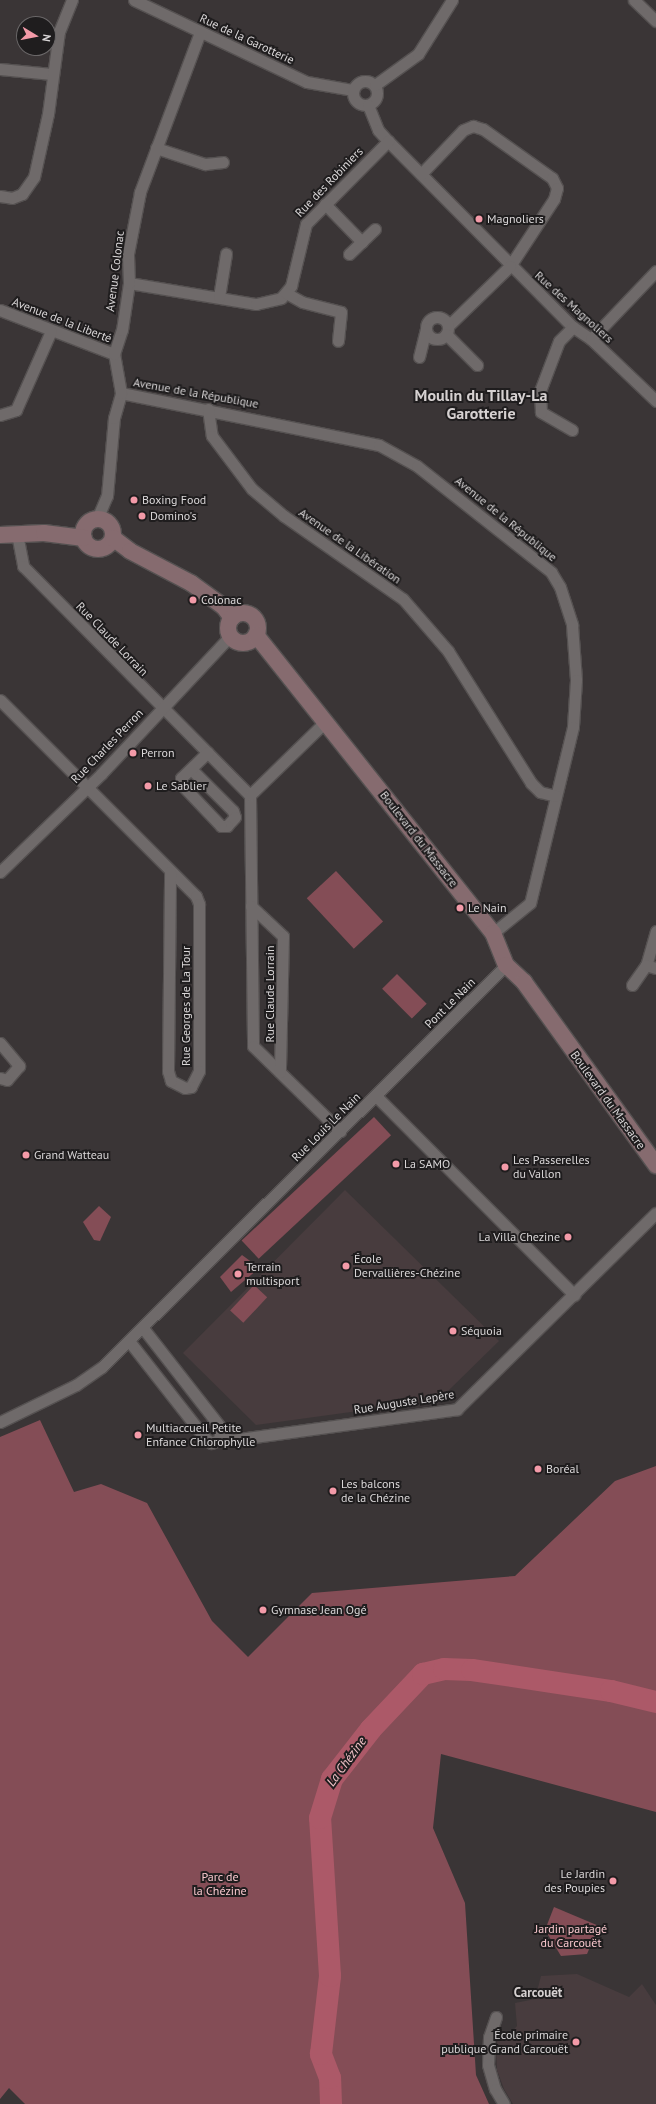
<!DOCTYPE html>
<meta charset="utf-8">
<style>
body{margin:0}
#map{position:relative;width:656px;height:2104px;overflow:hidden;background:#3a3536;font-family:"PT Sans",sans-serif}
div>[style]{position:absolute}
.built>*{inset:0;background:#483c3e}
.green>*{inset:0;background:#844d56;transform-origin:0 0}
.river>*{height:22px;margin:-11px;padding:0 11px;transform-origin:11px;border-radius:11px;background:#ac5968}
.roads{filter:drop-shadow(1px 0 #555151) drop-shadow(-1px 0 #555151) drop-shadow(0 1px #555151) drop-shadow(0 -1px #555151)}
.street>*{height:11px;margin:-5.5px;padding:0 5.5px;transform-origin:5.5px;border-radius:5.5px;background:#6f6a6a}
.street>.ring{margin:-5.5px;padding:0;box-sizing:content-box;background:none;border:11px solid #6f6a6a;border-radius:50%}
.secondary>*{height:16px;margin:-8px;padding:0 8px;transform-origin:8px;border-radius:8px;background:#866b6f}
.secondary>.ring{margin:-8px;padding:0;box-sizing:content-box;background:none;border:16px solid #866b6f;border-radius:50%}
.dots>*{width:11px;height:11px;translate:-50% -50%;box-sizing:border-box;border:2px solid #1f1d1e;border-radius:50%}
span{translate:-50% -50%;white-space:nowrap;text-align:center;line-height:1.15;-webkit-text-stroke:4px #1f1d1e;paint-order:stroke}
.street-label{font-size:12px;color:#dad7d8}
.poi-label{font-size:12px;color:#dad7d8}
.left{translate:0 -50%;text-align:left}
.right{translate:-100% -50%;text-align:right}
.park-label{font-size:12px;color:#f9c8ce}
.water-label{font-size:13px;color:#f5c5cb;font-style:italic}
.neighbourhood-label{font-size:13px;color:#d6d1d1;font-weight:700}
.district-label{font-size:16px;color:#d6d1d1;font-weight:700}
.north{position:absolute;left:16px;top:16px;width:40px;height:40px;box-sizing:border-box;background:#1f1d1e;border:1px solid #6a6768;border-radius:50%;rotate:100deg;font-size:11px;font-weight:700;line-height:16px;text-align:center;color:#dad7d8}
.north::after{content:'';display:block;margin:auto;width:14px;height:18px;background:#f39aa8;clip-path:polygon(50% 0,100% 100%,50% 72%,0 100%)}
</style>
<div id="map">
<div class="built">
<div style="clip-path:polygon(345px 1190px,499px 1341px,449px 1390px,424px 1402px,256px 1425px,183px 1353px)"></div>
<div style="clip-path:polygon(577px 1974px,629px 1997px,642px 1984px,656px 2005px,656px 2104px,513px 2104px,504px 2089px,497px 2070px,496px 2046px,498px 2039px,508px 2036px,517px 2026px,515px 2003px,535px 1999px,541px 1976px)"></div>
</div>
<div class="green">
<div style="left:336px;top:871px;width:69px;height:40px;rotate:47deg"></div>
<div style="left:397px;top:974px;width:42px;height:21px;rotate:45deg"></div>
<div style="left:374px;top:1117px;width:25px;height:181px;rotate:47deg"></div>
<div style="clip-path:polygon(99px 1206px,111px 1217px,100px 1241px,94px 1240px,83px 1222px)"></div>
<div style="clip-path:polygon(242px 1255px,257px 1266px,257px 1270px,231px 1292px,220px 1277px)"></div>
<div style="left:254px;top:1285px;width:18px;height:35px;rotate:43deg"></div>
<div style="clip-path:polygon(40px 1420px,74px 1492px,101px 1484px,147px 1503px,212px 1621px,248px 1657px,312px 1593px,515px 1576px,615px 1481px,656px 1466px,656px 1812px,441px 1754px,433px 1828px,465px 1903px,476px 2075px,489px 2104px,25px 2104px,9px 2088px,0 2099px,0 1437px)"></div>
<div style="clip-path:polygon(554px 1907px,599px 1926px,587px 1954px,561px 1956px,545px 1930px)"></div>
</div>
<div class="river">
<div style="left:331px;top:2104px;width:26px;rotate:-92deg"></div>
<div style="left:330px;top:2078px;width:26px;rotate:-111deg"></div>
<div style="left:321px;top:2054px;width:79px;rotate:-83.4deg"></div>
<div style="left:330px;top:1976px;width:158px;rotate:-93.6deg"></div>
<div style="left:320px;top:1818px;width:41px;rotate:-72.9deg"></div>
<div style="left:332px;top:1779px;width:63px;rotate:-52deg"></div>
<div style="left:371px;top:1729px;width:76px;rotate:-46.6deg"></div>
<div style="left:423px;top:1674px;width:22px;rotate:-13deg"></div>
<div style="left:444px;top:1669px;width:28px;rotate:2deg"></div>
<div style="left:472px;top:1670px;width:141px;rotate:8.6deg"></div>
<div style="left:611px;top:1691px;width:46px;rotate:13.7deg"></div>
</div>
<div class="roads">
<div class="street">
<div style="left:134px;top:0;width:191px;rotate:25.4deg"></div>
<div style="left:307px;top:82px;width:47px;rotate:9.9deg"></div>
<div style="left:634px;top:0;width:30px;rotate:44deg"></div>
<div style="left:0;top:69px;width:52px;rotate:5.5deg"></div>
<div class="ring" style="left:353px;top:81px;width:13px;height:13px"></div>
<div style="left:375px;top:85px;width:53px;rotate:-35.8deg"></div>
<div style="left:418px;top:54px;width:64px;rotate:-57.8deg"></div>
<div style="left:368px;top:105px;width:27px;rotate:68deg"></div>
<div style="left:378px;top:130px;width:15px;rotate:48deg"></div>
<div style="left:388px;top:141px;width:262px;rotate:45.2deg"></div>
<div style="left:573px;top:327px;width:22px;rotate:34deg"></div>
<div style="left:591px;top:339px;width:90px;rotate:43.6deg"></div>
<div style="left:156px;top:148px;width:52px;rotate:18.1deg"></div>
<div style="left:205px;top:164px;width:18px;rotate:-6deg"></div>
<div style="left:421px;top:174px;width:61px;rotate:-46.3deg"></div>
<div style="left:463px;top:130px;width:11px;rotate:-22deg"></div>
<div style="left:473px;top:126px;width:10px;rotate:17deg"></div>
<div style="left:483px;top:129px;width:85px;rotate:35.4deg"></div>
<div style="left:552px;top:178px;width:11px;rotate:63deg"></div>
<div style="left:557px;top:188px;width:11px;rotate:105deg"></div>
<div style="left:554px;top:199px;width:80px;rotate:123.3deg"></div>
<div style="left:510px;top:266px;width:86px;rotate:135.9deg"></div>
<div style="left:0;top:196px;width:12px;rotate:9deg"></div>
<div style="left:12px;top:198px;width:11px;rotate:-22deg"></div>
<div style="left:22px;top:194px;width:21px;rotate:-55deg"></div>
<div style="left:34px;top:177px;width:65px;rotate:-77.5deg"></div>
<div style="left:48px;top:114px;width:83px;rotate:-82.4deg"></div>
<div style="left:59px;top:32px;width:35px;rotate:-68deg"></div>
<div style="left:325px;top:204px;width:53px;rotate:45.8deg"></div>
<div style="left:349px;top:254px;width:36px;rotate:-44deg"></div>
<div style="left:129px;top:283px;width:129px;rotate:9.4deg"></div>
<div style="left:256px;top:304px;width:26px;rotate:-13deg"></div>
<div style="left:281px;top:298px;width:16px;rotate:-50deg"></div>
<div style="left:291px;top:286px;width:64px;rotate:-76.4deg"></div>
<div style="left:306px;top:224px;width:117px;rotate:-45.3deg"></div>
<div style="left:286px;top:293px;width:18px;rotate:29deg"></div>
<div style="left:302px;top:302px;width:40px;rotate:14.4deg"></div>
<div style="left:341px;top:312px;width:29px;rotate:96deg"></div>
<div style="left:219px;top:297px;width:44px;rotate:-80.8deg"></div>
<div style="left:0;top:310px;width:122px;rotate:21.1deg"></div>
<div class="ring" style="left:426px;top:317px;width:11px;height:11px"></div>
<div style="left:446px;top:334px;width:44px;rotate:45deg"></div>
<div style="left:591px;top:339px;width:94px;rotate:-46.3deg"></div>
<div style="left:419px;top:357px;width:29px;rotate:-76deg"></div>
<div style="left:121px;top:393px;width:263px;rotate:11.4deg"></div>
<div style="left:379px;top:445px;width:43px;rotate:28.9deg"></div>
<div style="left:417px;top:466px;width:171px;rotate:38.3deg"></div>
<div style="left:551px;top:572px;width:17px;rotate:59deg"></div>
<div style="left:560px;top:587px;width:40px;rotate:72deg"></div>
<div style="left:572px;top:625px;width:55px;rotate:85.8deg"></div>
<div style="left:576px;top:680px;width:47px;rotate:93.7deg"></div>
<div style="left:573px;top:727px;width:181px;rotate:103.7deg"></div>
<div style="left:530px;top:903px;width:48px;rotate:141deg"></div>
<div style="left:208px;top:409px;width:27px;rotate:82deg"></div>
<div style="left:212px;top:436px;width:66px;rotate:53deg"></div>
<div style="left:252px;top:489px;width:42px;rotate:40.2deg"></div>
<div style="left:284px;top:516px;width:145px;rotate:34.9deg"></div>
<div style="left:403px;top:599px;width:69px;rotate:49.1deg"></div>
<div style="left:448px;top:651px;width:156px;rotate:57.8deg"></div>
<div style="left:531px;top:783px;width:13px;rotate:45deg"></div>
<div style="left:540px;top:792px;width:16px;rotate:14deg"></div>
<div style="left:0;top:415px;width:17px;rotate:-17deg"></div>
<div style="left:16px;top:410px;width:86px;rotate:-66.1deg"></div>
<div style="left:572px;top:430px;width:36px;rotate:-150deg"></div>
<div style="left:541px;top:412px;width:21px;rotate:-93deg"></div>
<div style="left:540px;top:391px;width:53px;rotate:-69.2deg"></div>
<div style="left:559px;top:341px;width:20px;rotate:-45deg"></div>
<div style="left:97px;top:519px;width:25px;rotate:-67deg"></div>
<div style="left:107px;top:496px;width:78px;rotate:-84.9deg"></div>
<div style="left:114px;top:418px;width:26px;rotate:-74deg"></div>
<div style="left:121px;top:393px;width:40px;rotate:-100deg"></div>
<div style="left:114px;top:354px;width:25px;rotate:-72deg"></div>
<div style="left:122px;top:330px;width:48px;rotate:-81.5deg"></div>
<div style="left:129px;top:283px;width:29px;rotate:-92deg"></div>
<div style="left:128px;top:254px;width:63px;rotate:-79deg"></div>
<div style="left:140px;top:192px;width:171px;rotate:-69.4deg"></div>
<div style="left:17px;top:534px;width:33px;rotate:79deg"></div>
<div style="left:23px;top:566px;width:322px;rotate:45.3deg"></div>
<div style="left:250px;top:795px;width:251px;rotate:89.3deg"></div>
<div style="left:253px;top:1046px;width:122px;rotate:44.3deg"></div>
<div style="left:0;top:700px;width:277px;rotate:45deg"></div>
<div style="left:196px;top:896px;width:9px;rotate:69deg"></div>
<div style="left:199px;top:904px;width:167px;rotate:90deg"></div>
<div style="left:199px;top:1071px;width:18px;rotate:117deg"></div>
<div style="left:191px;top:1087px;width:6px;rotate:171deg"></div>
<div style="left:185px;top:1088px;width:16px;rotate:-153deg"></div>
<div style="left:171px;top:1081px;width:10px;rotate:-107deg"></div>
<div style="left:168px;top:1071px;width:199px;rotate:-89.4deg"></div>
<div style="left:191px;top:769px;width:59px;rotate:45deg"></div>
<div style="left:233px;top:811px;width:6px;rotate:72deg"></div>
<div style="left:235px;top:817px;width:12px;rotate:132deg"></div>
<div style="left:227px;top:826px;width:6px;rotate:180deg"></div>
<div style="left:221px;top:826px;width:57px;rotate:-133.6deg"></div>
<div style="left:182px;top:785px;width:7px;rotate:-98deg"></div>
<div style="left:181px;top:778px;width:37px;rotate:-44deg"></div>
<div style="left:250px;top:795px;width:106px;rotate:-44.2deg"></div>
<div style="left:0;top:872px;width:141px;rotate:-44.1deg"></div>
<div style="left:101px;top:774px;width:189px;rotate:-46.9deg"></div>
<div style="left:251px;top:906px;width:44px;rotate:43.2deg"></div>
<div style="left:283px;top:936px;width:136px;rotate:91.3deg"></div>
<div style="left:656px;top:931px;width:35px;rotate:106deg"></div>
<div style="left:646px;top:965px;width:10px;rotate:17deg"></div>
<div style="left:632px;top:985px;width:24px;rotate:-55deg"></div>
<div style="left:0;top:1043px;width:30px;rotate:50deg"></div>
<div style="left:19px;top:1066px;width:18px;rotate:131deg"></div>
<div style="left:7px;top:1080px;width:7px;rotate:-164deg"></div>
<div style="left:376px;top:1096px;width:281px;rotate:45.1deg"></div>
<div style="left:129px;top:1341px;width:123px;rotate:51.9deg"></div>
<div style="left:205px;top:1438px;width:8px;rotate:40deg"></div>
<div style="left:211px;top:1443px;width:9px;rotate:-21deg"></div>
<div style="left:219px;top:1440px;width:12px;rotate:-81deg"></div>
<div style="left:221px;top:1428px;width:127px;rotate:-128deg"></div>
<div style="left:0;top:1422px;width:85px;rotate:-26deg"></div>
<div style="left:76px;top:1385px;width:32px;rotate:-35deg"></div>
<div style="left:102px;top:1367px;width:570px;rotate:-44.86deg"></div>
<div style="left:221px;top:1437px;width:11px;rotate:15deg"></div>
<div style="left:232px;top:1440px;width:227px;rotate:-7.8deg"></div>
<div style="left:457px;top:1409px;width:279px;rotate:-44.6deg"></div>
<div style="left:496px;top:2017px;width:21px;rotate:109deg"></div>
<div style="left:489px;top:2037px;width:28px;rotate:92deg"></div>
<div style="left:488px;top:2065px;width:25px;rotate:74deg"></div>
<div style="left:495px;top:2089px;width:17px;rotate:59deg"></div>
</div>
<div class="secondary">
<div class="ring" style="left:83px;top:519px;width:14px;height:14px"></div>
<div style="left:0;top:535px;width:44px;rotate:-2.6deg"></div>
<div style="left:44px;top:533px;width:40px;rotate:7.1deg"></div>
<div style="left:113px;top:538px;width:21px;rotate:37deg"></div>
<div style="left:130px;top:551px;width:69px;rotate:27.7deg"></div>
<div style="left:191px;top:583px;width:39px;rotate:36deg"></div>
<div style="left:223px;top:606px;width:15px;rotate:53deg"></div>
<div class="ring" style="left:228px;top:613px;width:14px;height:14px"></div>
<div style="left:256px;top:635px;width:381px;rotate:51.5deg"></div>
<div style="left:493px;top:933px;width:35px;rotate:68deg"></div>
<div style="left:506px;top:965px;width:25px;rotate:43deg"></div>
<div style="left:524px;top:982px;width:226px;rotate:54.2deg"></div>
</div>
</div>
<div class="dots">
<div style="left:479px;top:219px;background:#f39aa8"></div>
<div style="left:134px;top:500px;background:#f39aa8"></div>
<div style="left:142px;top:516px;background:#f39aa8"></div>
<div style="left:193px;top:600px;background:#f39aa8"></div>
<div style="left:133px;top:753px;background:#f39aa8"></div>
<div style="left:148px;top:786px;background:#f39aa8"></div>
<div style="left:460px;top:908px;background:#f39aa8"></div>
<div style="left:26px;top:1155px;background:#f39aa8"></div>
<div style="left:396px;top:1164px;background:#f39aa8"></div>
<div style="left:505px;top:1167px;background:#f39aa8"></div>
<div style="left:568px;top:1237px;background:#f39aa8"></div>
<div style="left:346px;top:1266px;background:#f39aa8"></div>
<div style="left:238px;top:1274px;background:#f39aa8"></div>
<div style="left:453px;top:1331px;background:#f39aa8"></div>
<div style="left:138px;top:1435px;background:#f39aa8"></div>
<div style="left:538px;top:1469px;background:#f39aa8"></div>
<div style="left:333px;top:1491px;background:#f39aa8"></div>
<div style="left:263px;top:1610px;background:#f39aa8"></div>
<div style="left:613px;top:1881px;background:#f39aa8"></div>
<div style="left:576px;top:2042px;background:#f39aa8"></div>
</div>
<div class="street-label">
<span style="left:247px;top:39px;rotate:25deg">Rue de la Garotterie</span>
<span style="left:329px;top:182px;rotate:-46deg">Rue des Robiniers</span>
<span style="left:115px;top:271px;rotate:-83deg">Avenue Colonac</span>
<span style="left:574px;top:307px;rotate:42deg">Rue des Magnoliers</span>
<span style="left:62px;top:320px;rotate:21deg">Avenue de la Liberté</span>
<span style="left:196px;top:393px;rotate:10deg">Avenue de la République</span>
<span style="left:506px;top:519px;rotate:39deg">Avenue de la République</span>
<span style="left:350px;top:546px;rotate:35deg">Avenue de la Libération</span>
<span style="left:112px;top:639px;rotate:46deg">Rue Claude Lorrain</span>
<span style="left:107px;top:746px;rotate:-46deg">Rue Charles Perron</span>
<span style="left:419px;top:839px;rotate:52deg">Boulevard du Massacre</span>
<span style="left:270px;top:994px;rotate:-90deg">Rue Claude Lorrain</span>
<span style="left:450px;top:1003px;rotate:-45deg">Pont Le Nain</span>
<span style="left:186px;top:1006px;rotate:-90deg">Rue Georges de La Tour</span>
<span style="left:608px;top:1100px;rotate:54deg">Boulevard du Massacre</span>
<span style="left:326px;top:1127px;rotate:-45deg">Rue Louis Le Nain</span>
<span style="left:404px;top:1402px;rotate:-9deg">Rue Auguste Lepère</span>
</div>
<div class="poi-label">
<span class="left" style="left:487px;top:219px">Magnoliers</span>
<span class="left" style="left:142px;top:500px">Boxing Food</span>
<span class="left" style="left:150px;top:516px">Domino's</span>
<span class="left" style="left:201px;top:600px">Colonac</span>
<span class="left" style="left:141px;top:753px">Perron</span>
<span class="left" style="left:156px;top:786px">Le Sablier</span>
<span class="left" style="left:468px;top:908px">Le Nain</span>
<span class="left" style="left:34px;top:1155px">Grand Watteau</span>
<span class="left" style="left:513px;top:1167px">Les Passerelles<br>du Vallon</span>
<span class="left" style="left:404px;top:1164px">La SAMO</span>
<span class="right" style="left:560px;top:1237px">La Villa Chezine</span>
<span class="left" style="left:354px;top:1266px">École<br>Dervallières-Chézine</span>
<span class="left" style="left:246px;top:1274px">Terrain<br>multisport</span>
<span class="left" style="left:461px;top:1331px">Séquoia</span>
<span class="left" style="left:146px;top:1435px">Multiaccueil Petite<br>Enfance Chlorophylle</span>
<span class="left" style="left:546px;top:1469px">Boréal</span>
<span class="left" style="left:341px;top:1491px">Les balcons<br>de la Chézine</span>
<span class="left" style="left:271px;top:1610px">Gymnase Jean Ogé</span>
<span class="right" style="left:605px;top:1881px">Le Jardin<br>des Poupies</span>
<span class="right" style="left:568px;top:2042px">École primaire<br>publique Grand Carcouët</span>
</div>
<div class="park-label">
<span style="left:220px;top:1884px">Parc de<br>la Chézine</span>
<span style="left:571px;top:1936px">Jardin partagé<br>du Carcouët</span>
</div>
<div class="water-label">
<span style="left:347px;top:1762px;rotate:-54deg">La Chézine</span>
</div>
<div class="neighbourhood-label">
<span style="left:538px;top:1993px">Carcouët</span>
</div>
<div class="district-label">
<span style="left:481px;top:404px">Moulin du Tillay-La<br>Garotterie</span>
</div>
<div class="north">N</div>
</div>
